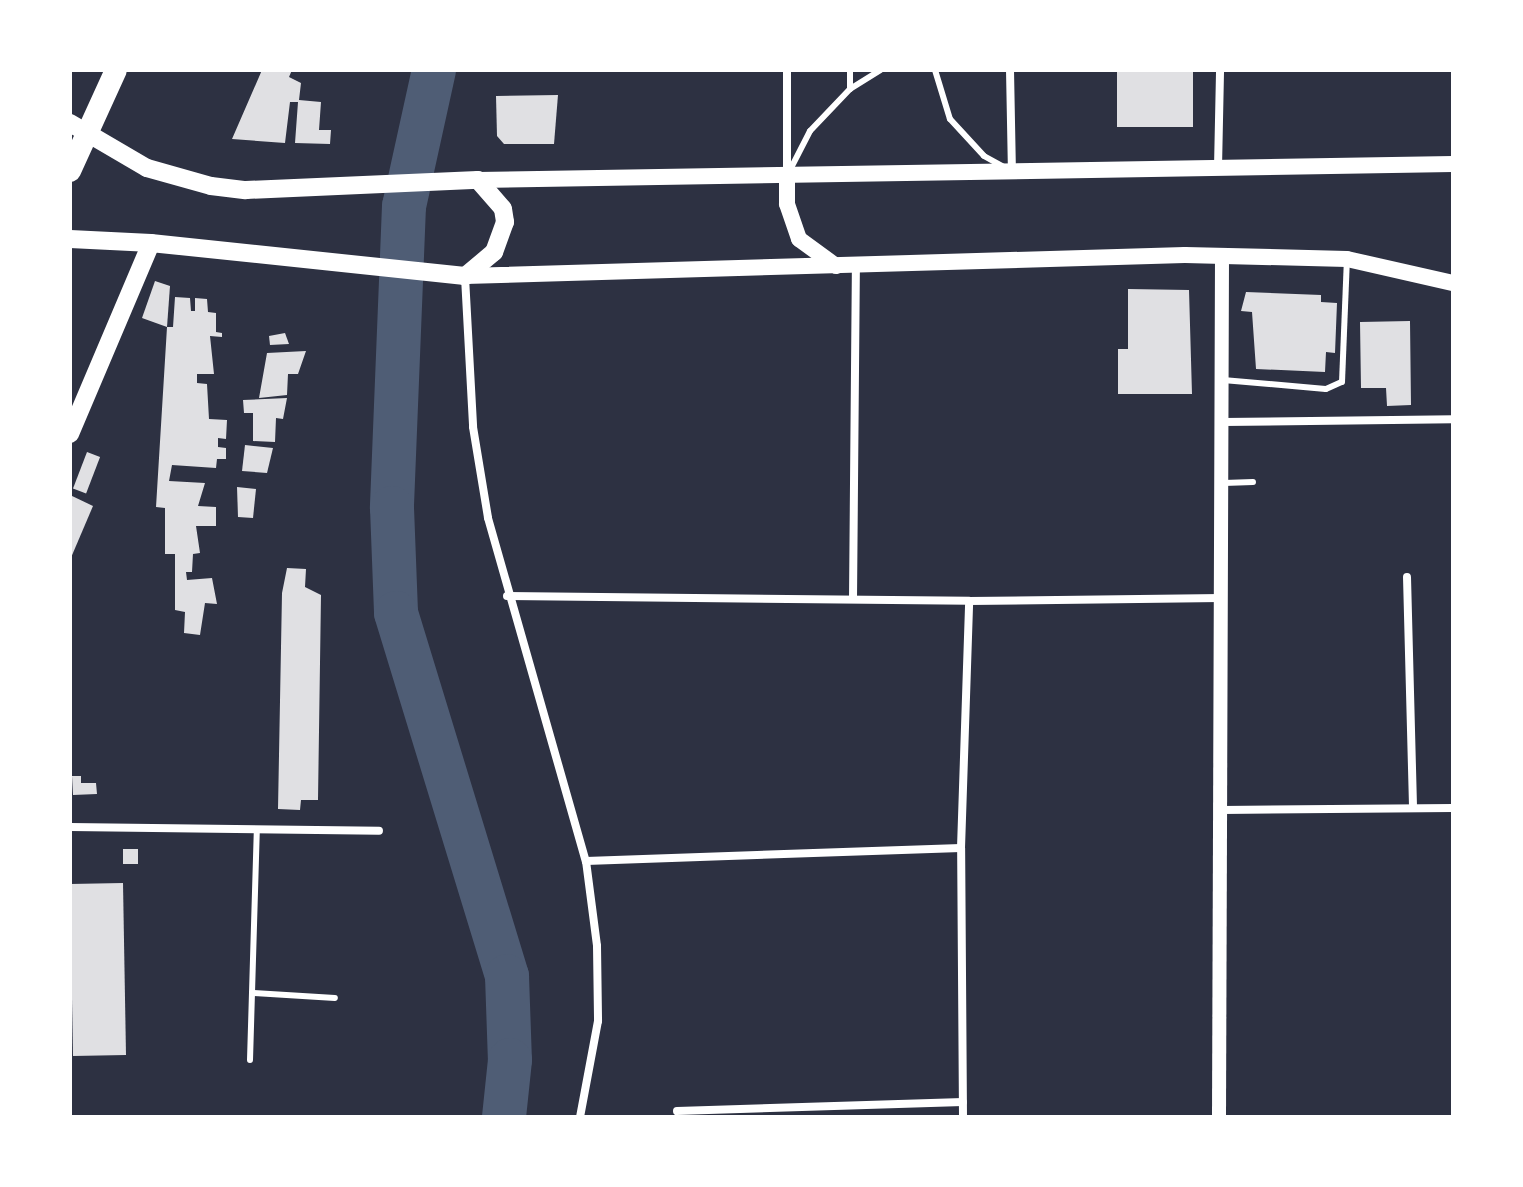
<!DOCTYPE html>
<style>
body{margin:0}
#map{position:relative;width:1523px;height:1187px;overflow:hidden;background:#2d3142;font-family:"DM Sans",sans-serif}
div>[style]{position:absolute}
.river>*{height:44px;margin:-22px;padding:0 22px;transform-origin:22px;border-radius:22px;background:#4f5d75}
.building>*{inset:0;background:#e0e0e3;transform-origin:0 0}
.service>*{height:6px;margin:-3px;padding:0 3px;transform-origin:3px;border-radius:3px;background:#fff}
.minor>*{height:8px;margin:-4px;padding:0 4px;transform-origin:4px;border-radius:4px;background:#fff}
.tertiary>*{height:14px;margin:-7px;padding:0 7px;transform-origin:7px;border-radius:7px;background:#fff}
.secondary>*{height:16px;margin:-8px;padding:0 8px;transform-origin:8px;border-radius:8px;background:#fff}
.primary>*{height:18px;margin:-9px;padding:0 9px;transform-origin:9px;border-radius:9px;background:#fff}
.motorway>*{height:22px;margin:-11px;padding:0 11px;transform-origin:11px;border-radius:11px;background:#fff}
span{translate:-50% -50%;white-space:nowrap;text-align:center;line-height:1.15;-webkit-text-stroke:6px #fff;paint-order:stroke}
.frame{position:absolute;inset:0;border:72px solid #fff;pointer-events:none}
</style>
<div id="map">
<div class="river">
<div style="left:434px;top:70px;width:139px;rotate:102.4deg"></div>
<div style="left:404px;top:206px;width:302px;rotate:92.3deg"></div>
<div style="left:392px;top:508px;width:105px;rotate:87.8deg"></div>
<div style="left:396px;top:613px;width:380px;rotate:73deg"></div>
<div style="left:507px;top:976px;width:84px;rotate:88deg"></div>
<div style="left:510px;top:1060px;width:57px;rotate:96deg"></div>
</div>
<div class="building">
<div style="clip-path:polygon(262px 70px,292px 70px,289px 77px,301px 83px,299px 100px,321px 102px,319px 130px,331px 130px,330px 144px,295px 143px,298px 102px,290px 102px,285px 143px,232px 139px)"></div>
<div style="left:1117px;top:70px;width:76px;height:57px"></div>
<div style="clip-path:polygon(558px 95px,554px 144px,504px 144px,497px 136px,496px 96px)"></div>
<div style="clip-path:polygon(155px 281px,170px 286px,167px 327px,142px 318px)"></div>
<div style="clip-path:polygon(1128px 289px,1189px 290px,1192px 394px,1118px 394px,1118px 349px,1128px 349px)"></div>
<div style="clip-path:polygon(1246px 292px,1321px 295px,1321px 302px,1337px 303px,1335px 353px,1326px 352px,1325px 372px,1256px 369px,1252px 312px,1241px 311px)"></div>
<div style="clip-path:polygon(175px 297px,190px 298px,191px 311px,195px 311px,195px 298px,207px 299px,208px 312px,216px 313px,216px 332px,222px 333px,222px 337px,210px 336px,214px 374px,197px 374px,197px 383px,207px 384px,209px 419px,227px 420px,226px 439px,218px 438px,218px 447px,226px 448px,226px 459px,217px 459px,216px 468px,172px 465px,169px 481px,205px 483px,198px 506px,216px 507px,216px 526px,196px 526px,200px 553px,193px 554px,192px 572px,186px 572px,187px 580px,212px 578px,217px 604px,205px 603px,200px 635px,184px 633px,185px 612px,175px 610px,175px 554px,165px 554px,165px 508px,156px 507px,167px 327px,173px 327px)"></div>
<div style="clip-path:polygon(1410px 321px,1411px 405px,1387px 406px,1386px 388px,1361px 388px,1360px 322px)"></div>
<div style="clip-path:polygon(285px 333px,289px 344px,270px 345px,269px 336px)"></div>
<div style="clip-path:polygon(306px 351px,298px 374px,288px 374px,287px 395px,259px 398px,267px 353px)"></div>
<div style="clip-path:polygon(287px 398px,283px 419px,276px 418px,275px 442px,253px 441px,253px 413px,244px 413px,243px 400px)"></div>
<div style="clip-path:polygon(245px 445px,273px 448px,267px 473px,242px 471px)"></div>
<div style="left:87px;top:452px;width:14px;height:39px;rotate:21deg"></div>
<div style="clip-path:polygon(237px 487px,256px 489px,253px 518px,238px 517px)"></div>
<div style="clip-path:polygon(70px 495px,93px 506px,70px 560px)"></div>
<div style="clip-path:polygon(287px 568px,306px 569px,305px 587px,321px 595px,318px 800px,301px 800px,300px 810px,278px 809px,282px 593px)"></div>
<div style="clip-path:polygon(72px 776px,81px 776px,81px 783px,96px 783px,97px 794px,73px 795px)"></div>
<div style="left:123px;top:849px;width:15px;height:15px"></div>
<div style="left:123px;top:883px;width:172px;height:53px;rotate:89deg"></div>
</div>
<div class="service">
<div style="left:850px;top:70px;width:19px;rotate:90deg"></div>
<div style="left:935px;top:70px;width:51px;rotate:73deg"></div>
<div style="left:950px;top:119px;width:50px;rotate:47.4deg"></div>
<div style="left:984px;top:156px;width:23px;rotate:29deg"></div>
<div style="left:789px;top:172px;width:46px;rotate:-62.9deg"></div>
<div style="left:810px;top:131px;width:58px;rotate:-46.4deg"></div>
<div style="left:850px;top:89px;width:36px;rotate:-32deg"></div>
<div style="left:1223px;top:380px;width:103px;rotate:5deg"></div>
<div style="left:1326px;top:389px;width:17px;rotate:-24deg"></div>
<div style="left:1342px;top:382px;width:123px;rotate:-87.7deg"></div>
<div style="left:1224px;top:483px;width:29px;rotate:-2deg"></div>
<div style="left:252px;top:993px;width:83px;rotate:3.4deg"></div>
<div style="left:250px;top:1060px;width:231px;rotate:-88.3deg"></div>
</div>
<div class="minor">
<div style="left:1010px;top:70px;width:100px;rotate:88.9deg"></div>
<div style="left:1218px;top:168px;width:98px;rotate:-88.8deg"></div>
<div style="left:787px;top:177px;width:107px;rotate:-90deg"></div>
<div style="left:465px;top:277px;width:150px;rotate:86.9deg"></div>
<div style="left:473px;top:427px;width:92px;rotate:80.6deg"></div>
<div style="left:488px;top:518px;width:357px;rotate:74.1deg"></div>
<div style="left:586px;top:861px;width:86px;rotate:82.6deg"></div>
<div style="left:597px;top:946px;width:75px;rotate:89.2deg"></div>
<div style="left:598px;top:1021px;width:98px;rotate:100.6deg"></div>
<div style="left:1223px;top:422px;width:230px;rotate:-0.7deg"></div>
<div style="left:1407px;top:577px;width:231px;rotate:88.5deg"></div>
<div style="left:507px;top:596px;width:462px;rotate:0.6deg"></div>
<div style="left:969px;top:601px;width:252px;rotate:-0.7deg"></div>
<div style="left:853px;top:599px;width:333px;rotate:-89.5deg"></div>
<div style="left:1222px;top:810px;width:231px;rotate:-0.5deg"></div>
<div style="left:70px;top:827px;width:309px;rotate:0.7deg"></div>
<div style="left:586px;top:861px;width:375px;rotate:-2deg"></div>
<div style="left:677px;top:1111px;width:286px;rotate:-1.8deg"></div>
<div style="left:963px;top:1117px;width:269px;rotate:-90.4deg"></div>
<div style="left:961px;top:848px;width:247px;rotate:-88.1deg"></div>
</div>
<div class="tertiary">
<div style="left:1219px;top:1117px;width:862px;rotate:-89.8deg"></div>
</div>
<div class="secondary">
<div style="left:787px;top:177px;width:27px;rotate:90deg"></div>
<div style="left:787px;top:204px;width:37px;rotate:71deg"></div>
<div style="left:799px;top:239px;width:46px;rotate:36.1deg"></div>
<div style="left:478px;top:180px;width:975px;rotate:-0.94deg"></div>
<div style="left:465px;top:276px;width:720px;rotate:-1.67deg"></div>
<div style="left:1185px;top:255px;width:162px;rotate:1.4deg"></div>
<div style="left:1347px;top:259px;width:109px;rotate:12.8deg"></div>
</div>
<div class="primary">
<div style="left:70px;top:123px;width:89px;rotate:30.3deg"></div>
<div style="left:147px;top:168px;width:66px;rotate:15.7deg"></div>
<div style="left:211px;top:186px;width:35px;rotate:7deg"></div>
<div style="left:246px;top:190px;width:232px;rotate:-2.5deg"></div>
<div style="left:478px;top:180px;width:38px;rotate:49deg"></div>
<div style="left:503px;top:209px;width:13px;rotate:81deg"></div>
<div style="left:505px;top:222px;width:32px;rotate:110deg"></div>
<div style="left:494px;top:252px;width:38px;rotate:140deg"></div>
<div style="left:465px;top:276px;width:316px;rotate:-174deg"></div>
<div style="left:151px;top:243px;width:81px;rotate:-177.2deg"></div>
<div style="left:70px;top:434px;width:207px;rotate:-67deg"></div>
</div>
<div class="motorway">
<div style="left:70px;top:171px;width:111px;rotate:-65.5deg"></div>
</div>
<div class="frame"></div>
</div>
